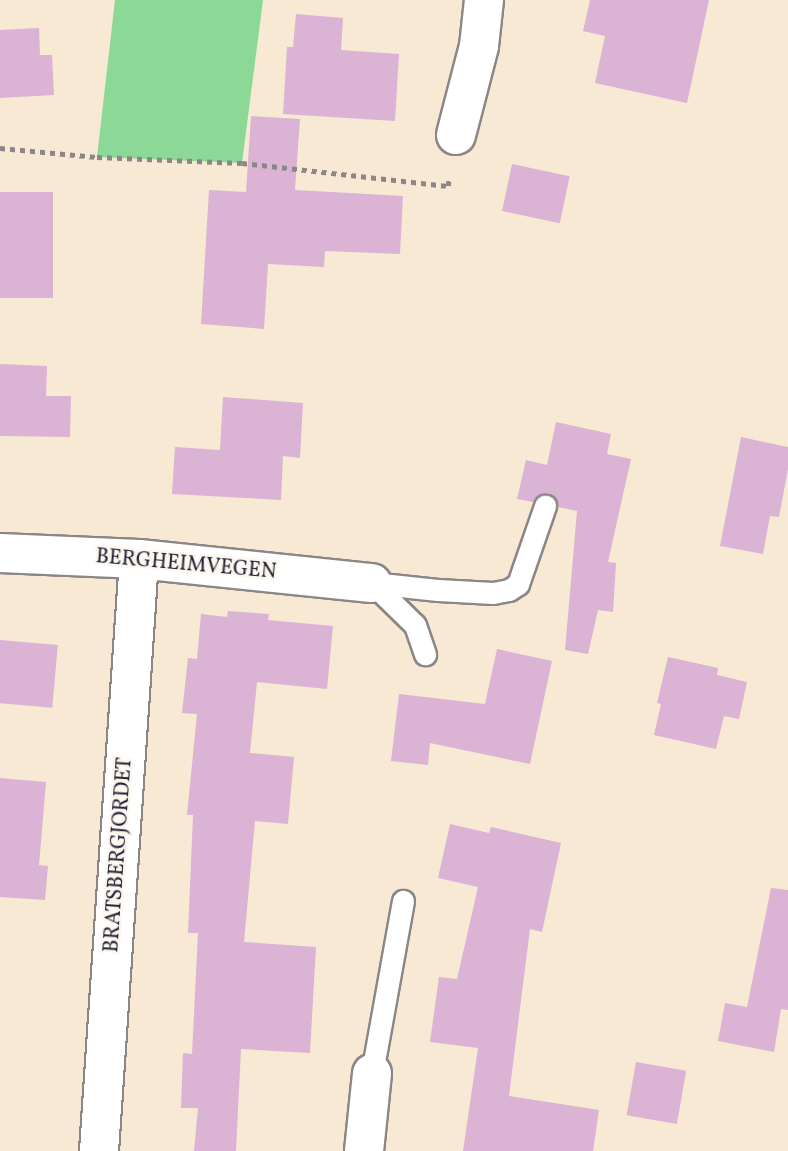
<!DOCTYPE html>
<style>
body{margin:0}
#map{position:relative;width:788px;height:1151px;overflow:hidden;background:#f7e9d3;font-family:Vollkorn,serif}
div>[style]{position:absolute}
.green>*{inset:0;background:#8cd997}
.building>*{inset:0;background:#dab3d5;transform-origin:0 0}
.path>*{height:4.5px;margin-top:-2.25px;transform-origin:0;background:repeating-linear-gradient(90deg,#8c8687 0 5px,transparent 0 10px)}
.roads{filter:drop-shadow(2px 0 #8c8687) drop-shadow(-2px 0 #8c8687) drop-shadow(0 2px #8c8687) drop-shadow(0 -2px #8c8687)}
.service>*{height:21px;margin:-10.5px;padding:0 10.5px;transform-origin:10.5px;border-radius:10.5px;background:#fff}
.minor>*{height:38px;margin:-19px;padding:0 19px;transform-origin:19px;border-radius:19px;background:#fff}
span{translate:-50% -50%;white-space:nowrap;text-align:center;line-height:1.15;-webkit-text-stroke:5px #fbf7ec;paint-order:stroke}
.street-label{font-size:21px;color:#22223b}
</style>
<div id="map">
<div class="green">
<div style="clip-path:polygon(115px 0,263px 0,242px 163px,97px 157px)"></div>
</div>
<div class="building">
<div style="clip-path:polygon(590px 0,709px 0,687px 103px,595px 83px,605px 36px,583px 31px)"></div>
<div style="clip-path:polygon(296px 14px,343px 18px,341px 50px,399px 54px,395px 121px,283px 114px,287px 47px,293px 47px)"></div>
<div style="clip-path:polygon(39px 28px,40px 55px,52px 55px,54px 95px,0 98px,0 30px)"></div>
<div style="clip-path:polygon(251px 116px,300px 119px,295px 190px,403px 196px,400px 254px,325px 251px,324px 267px,268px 264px,264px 329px,201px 324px,209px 190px,246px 192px)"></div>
<div style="left:512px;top:164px;width:59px;height:48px;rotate:12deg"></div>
<div style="left:0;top:192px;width:53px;height:106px"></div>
<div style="clip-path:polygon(0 364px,47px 366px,46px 396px,71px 396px,70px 437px,0 436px)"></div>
<div style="clip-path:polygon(223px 397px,303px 403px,300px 458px,283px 456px,281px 500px,172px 494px,175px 447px,220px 450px)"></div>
<div style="clip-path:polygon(556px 422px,611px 434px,607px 454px,631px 459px,608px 562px,616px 563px,613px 612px,598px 610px,588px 654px,565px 650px,577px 511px,558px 507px,555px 498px,549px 493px,537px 496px,533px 502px,517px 499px,526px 460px,547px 465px)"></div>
<div style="clip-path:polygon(741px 437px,788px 447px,788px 469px,779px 517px,770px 516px,763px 554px,720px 546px)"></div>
<div style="clip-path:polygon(228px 611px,269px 614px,268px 620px,333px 626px,327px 689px,257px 682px,250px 753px,294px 757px,288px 824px,255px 821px,244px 942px,316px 947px,310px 1053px,241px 1049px,236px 1151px,194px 1151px,198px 1108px,181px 1108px,183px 1053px,192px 1054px,198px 933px,188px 933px,193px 815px,187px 815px,197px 714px,182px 713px,188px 658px,197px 659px,201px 614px,227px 617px)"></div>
<div style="left:0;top:640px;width:58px;height:63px;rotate:5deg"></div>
<div style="clip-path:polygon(497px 649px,552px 661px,530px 764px,430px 743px,428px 765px,391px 761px,399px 694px,485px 704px)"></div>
<div style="clip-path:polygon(668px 657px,718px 668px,717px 675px,747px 682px,739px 719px,724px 716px,716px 749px,654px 735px,661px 704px,657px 703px)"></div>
<div style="clip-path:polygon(0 778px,46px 782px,39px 865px,48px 866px,45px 900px,0 897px)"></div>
<div style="clip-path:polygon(450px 824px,489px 833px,491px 827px,561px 843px,542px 932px,530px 929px,509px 1096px,599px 1110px,593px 1151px,463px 1151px,478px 1048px,430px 1042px,439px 977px,457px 979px,478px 887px,438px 878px)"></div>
<div style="clip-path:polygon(771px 888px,788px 890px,788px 1010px,781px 1009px,774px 1052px,718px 1041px,725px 1003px,747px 1007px)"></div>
<div style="left:636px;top:1062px;width:51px;height:54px;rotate:10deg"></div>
</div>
<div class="path">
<div style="left:0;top:148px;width:97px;rotate:5.3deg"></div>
<div style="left:97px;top:157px;width:145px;rotate:2.4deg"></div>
<div style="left:242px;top:163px;width:207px;rotate:6.4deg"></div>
<div style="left:448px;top:186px;width:8px;rotate:-83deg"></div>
</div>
<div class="roads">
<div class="service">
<div style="left:372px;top:583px;width:66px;rotate:6.1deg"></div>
<div style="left:438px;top:590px;width:55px;rotate:3.1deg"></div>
<div style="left:493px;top:593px;width:16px;rotate:-11deg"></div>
<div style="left:509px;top:590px;width:11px;rotate:-34deg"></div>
<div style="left:518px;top:584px;width:83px;rotate:-70.9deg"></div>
<div style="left:372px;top:583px;width:60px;rotate:44.3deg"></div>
<div style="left:415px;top:625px;width:31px;rotate:71deg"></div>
<div style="left:372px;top:1073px;width:175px;rotate:-79.8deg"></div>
</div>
<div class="minor">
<div style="left:456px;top:135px;width:92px;rotate:-75.5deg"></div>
<div style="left:479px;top:46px;width:46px;rotate:-83.8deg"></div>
<div style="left:0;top:553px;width:139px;rotate:2.5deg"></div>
<div style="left:139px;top:559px;width:234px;rotate:5.9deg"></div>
<div style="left:99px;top:1151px;width:593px;rotate:-86.13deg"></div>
<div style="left:364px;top:1151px;width:78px;rotate:-84.1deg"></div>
</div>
</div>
<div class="street-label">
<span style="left:186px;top:565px;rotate:5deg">BERGHEIMVEGEN</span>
<span style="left:119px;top:855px;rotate:-86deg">BRATSBERGJORDET</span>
</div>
</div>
